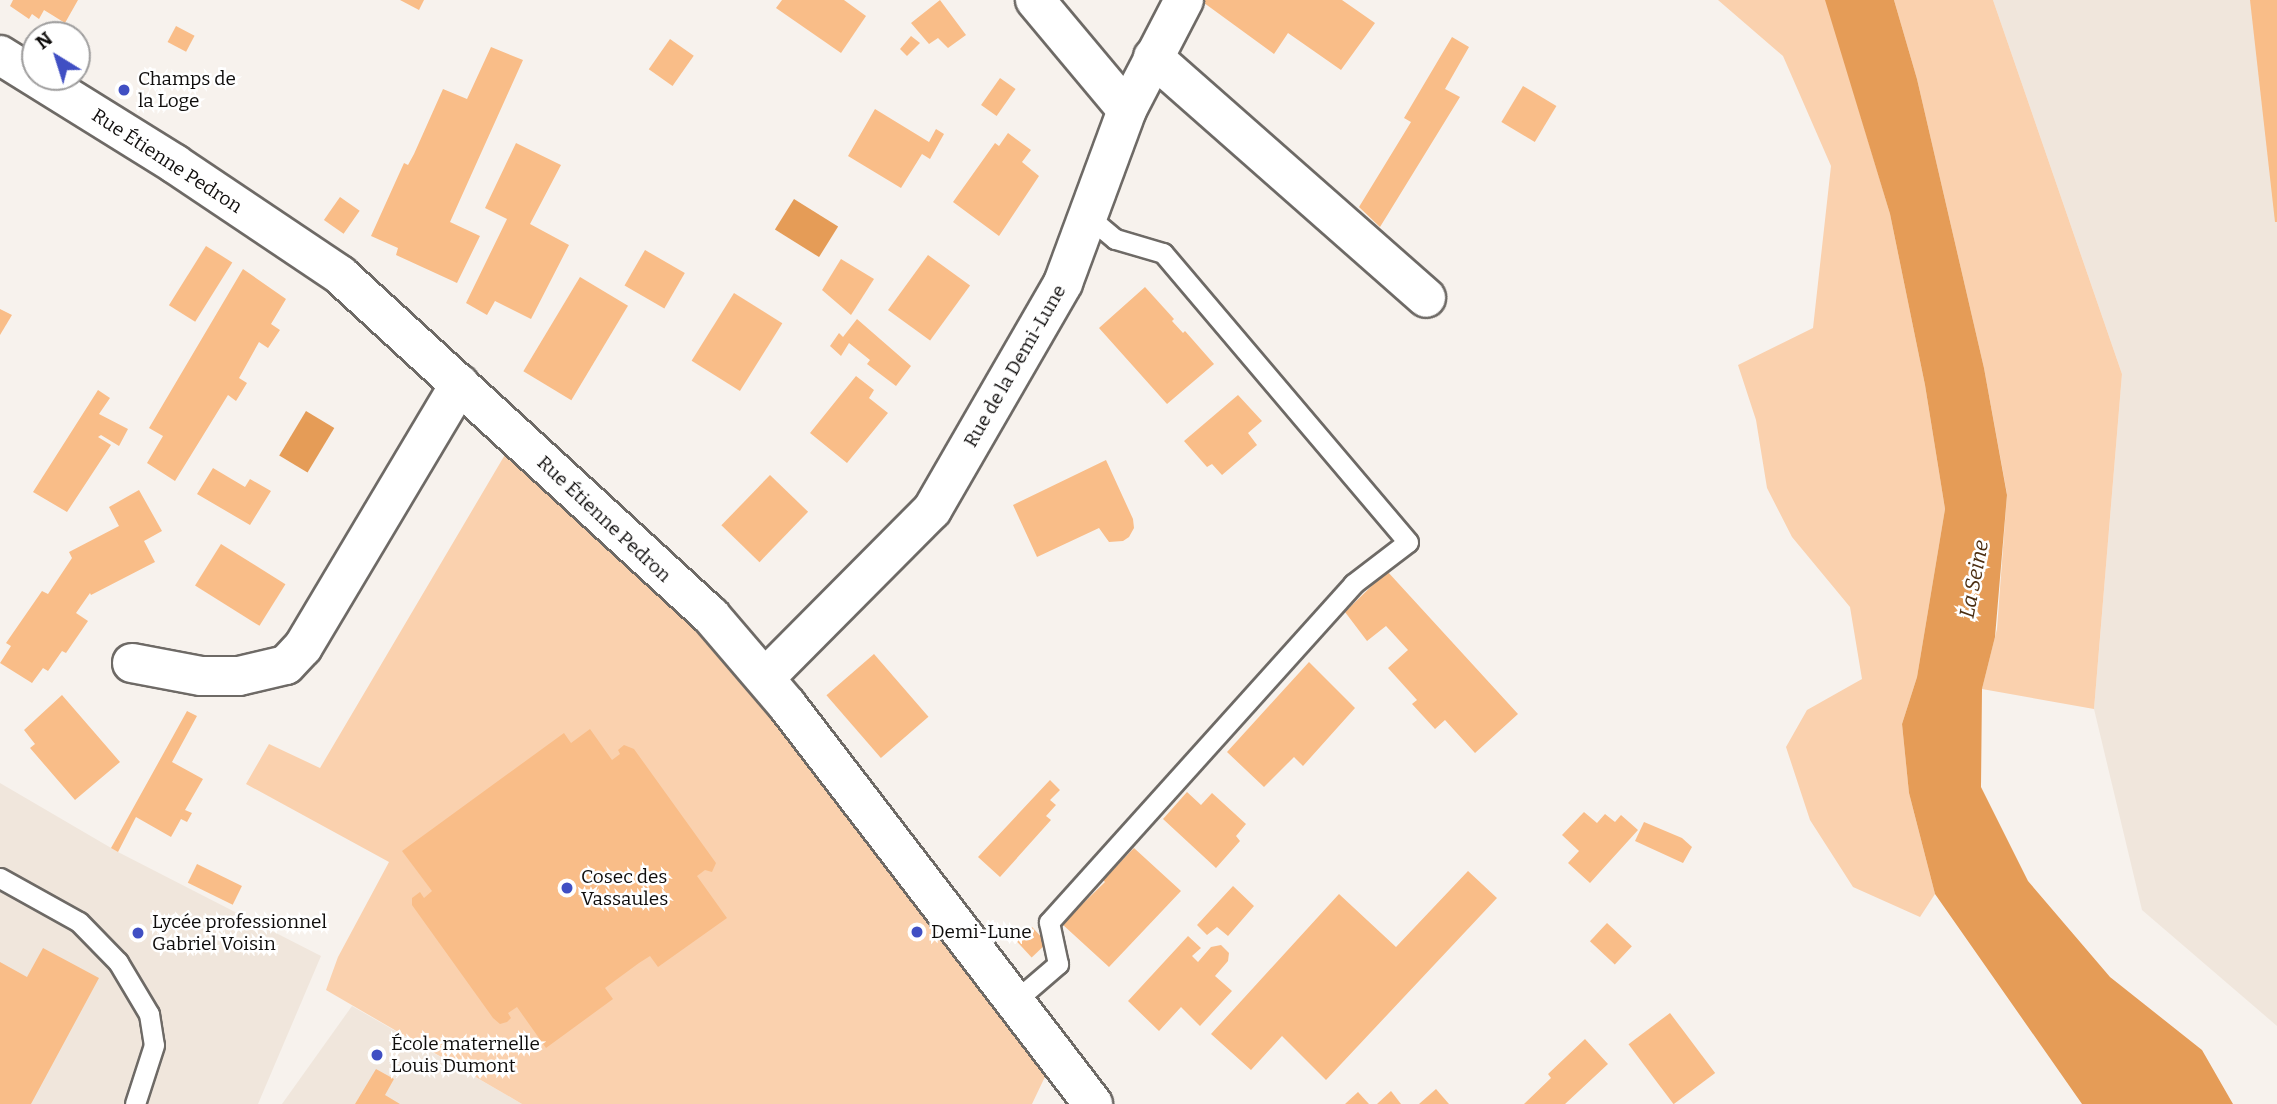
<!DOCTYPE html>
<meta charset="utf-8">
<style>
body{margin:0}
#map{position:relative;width:2277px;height:1104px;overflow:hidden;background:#f7f2ed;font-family:Bitter,serif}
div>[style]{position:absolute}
.built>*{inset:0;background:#f0e6dc}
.green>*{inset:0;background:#fad1ae}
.water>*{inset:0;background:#e59c57;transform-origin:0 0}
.building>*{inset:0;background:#f9bd88;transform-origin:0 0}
.roads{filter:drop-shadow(2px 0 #6e6a66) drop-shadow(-2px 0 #6e6a66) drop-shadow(0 2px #6e6a66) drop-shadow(0 -2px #6e6a66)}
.lane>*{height:19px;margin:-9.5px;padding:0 9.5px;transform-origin:9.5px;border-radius:9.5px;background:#fff}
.street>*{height:38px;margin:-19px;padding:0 19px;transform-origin:19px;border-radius:19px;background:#fff}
.secondary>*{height:38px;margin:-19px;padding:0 19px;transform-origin:19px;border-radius:19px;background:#fff}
.dots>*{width:19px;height:19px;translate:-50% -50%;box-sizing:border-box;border:4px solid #fff;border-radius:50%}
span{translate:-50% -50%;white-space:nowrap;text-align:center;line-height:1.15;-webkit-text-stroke:5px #fff;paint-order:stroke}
.poi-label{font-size:19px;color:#0f0d0c}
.left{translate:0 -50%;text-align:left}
.street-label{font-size:19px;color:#0f0d0c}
.water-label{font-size:21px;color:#4c2e11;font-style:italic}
.north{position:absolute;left:21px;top:21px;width:70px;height:70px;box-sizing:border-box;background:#fff;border:2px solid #9f9e9e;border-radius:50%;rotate:322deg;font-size:19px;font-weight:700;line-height:28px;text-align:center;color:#0f0d0c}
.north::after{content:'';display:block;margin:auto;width:24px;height:32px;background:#404fc3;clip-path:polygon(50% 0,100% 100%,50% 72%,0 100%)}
</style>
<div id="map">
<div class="built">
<div style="clip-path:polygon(1993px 0,2277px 0,2277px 1026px,2142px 910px,2094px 709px,2122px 374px)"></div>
<div style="clip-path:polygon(0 783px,118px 852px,321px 956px,258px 1104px,0 1104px)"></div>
<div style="clip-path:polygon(352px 1006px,522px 1104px,282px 1104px)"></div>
</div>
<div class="green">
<div style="clip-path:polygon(1718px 0,1826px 0,1890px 214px,1925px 385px,1945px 509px,1917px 677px,1902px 724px,1909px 793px,1935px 894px,1920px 917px,1853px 887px,1810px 820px,1786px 747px,1807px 710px,1862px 679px,1850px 607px,1792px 537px,1767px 488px,1756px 420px,1738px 365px,1813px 328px,1831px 166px,1783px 56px)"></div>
<div style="clip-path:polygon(1894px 0,1993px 0,2122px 374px,2094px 709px,1982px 689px,1997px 629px,2007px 494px,1984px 368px,1917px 79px)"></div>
<div style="clip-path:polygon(506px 453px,796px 724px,1052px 1062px,1032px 1104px,522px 1104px,326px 990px,338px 957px,389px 862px,246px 784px,269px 744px,320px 768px)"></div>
</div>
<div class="water">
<div style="clip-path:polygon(1825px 0,1894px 0,1917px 79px,1984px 368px,2007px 495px,1995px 637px,1982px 689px,1981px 787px,2028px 881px,2110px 977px,2202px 1050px,2233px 1104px,2082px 1104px,1935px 894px,1909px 793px,1902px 724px,1917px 677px,1945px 509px,1925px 385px,1890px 214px)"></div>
<div style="left:794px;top:199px;width:52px;height:36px;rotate:32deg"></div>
<div style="left:306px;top:411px;width:33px;height:52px;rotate:31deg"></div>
</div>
<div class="building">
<div style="clip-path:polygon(13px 0,78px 0,65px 23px,44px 10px,39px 19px,32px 14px,29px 19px,10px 6px)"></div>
<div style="clip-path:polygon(400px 0,424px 0,419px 10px)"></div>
<div style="clip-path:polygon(782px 0,844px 0,866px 16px,841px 53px,776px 8px)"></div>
<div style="clip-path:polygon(940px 0,966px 35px,948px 48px,938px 38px,929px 44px,911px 23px)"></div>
<div style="clip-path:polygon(1200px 0,1342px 0,1375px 23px,1341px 70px,1288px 33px,1274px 54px)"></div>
<div style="clip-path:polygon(2250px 0,2277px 0,2277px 222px,2275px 222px)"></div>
<div style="left:176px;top:26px;width:21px;height:18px;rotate:28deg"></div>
<div style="clip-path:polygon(911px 36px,920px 43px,907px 56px,900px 49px)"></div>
<div style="clip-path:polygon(1452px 37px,1469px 47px,1445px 89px,1460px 97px,1380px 227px,1359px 207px,1411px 122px,1404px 118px)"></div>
<div style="left:670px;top:39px;width:29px;height:37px;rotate:35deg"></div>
<div style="clip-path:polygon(491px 47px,523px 60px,450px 222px,480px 236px,457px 283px,396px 255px,398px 248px,371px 236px,404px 163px,408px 165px,414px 154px,443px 89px,467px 99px)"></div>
<div style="left:1000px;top:78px;width:19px;height:33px;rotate:35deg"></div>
<div style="left:1523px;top:86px;width:39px;height:42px;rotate:31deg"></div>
<div style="clip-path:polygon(875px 109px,929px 142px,936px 129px,944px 134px,930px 159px,922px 154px,901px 188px,848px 156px)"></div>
<div style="clip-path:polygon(1008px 133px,1031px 150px,1022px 162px,1039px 176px,999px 236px,953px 202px,995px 143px,999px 146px)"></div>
<div style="clip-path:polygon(516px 143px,561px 165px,530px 224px,569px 245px,531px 319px,495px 301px,487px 315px,466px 303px,507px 219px,485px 208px)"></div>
<div style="left:340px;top:197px;width:24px;height:28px;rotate:35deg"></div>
<div style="left:206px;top:246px;width:31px;height:70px;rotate:32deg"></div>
<div style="left:645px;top:250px;width:46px;height:41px;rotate:30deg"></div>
<div style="left:928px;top:255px;width:52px;height:68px;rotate:36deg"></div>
<div style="clip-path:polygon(841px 259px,874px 279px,851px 315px,822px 290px)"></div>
<div style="clip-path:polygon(243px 269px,286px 299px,271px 324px,280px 330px,268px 348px,259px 342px,239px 378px,247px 383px,236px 401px,228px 395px,175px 481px,147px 463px,163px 436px,149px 428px)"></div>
<div style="left:580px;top:277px;width:56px;height:110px;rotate:31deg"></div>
<div style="clip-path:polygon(1145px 287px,1174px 319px,1172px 321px,1183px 333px,1185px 331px,1214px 364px,1167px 404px,1099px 328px)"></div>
<div style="left:734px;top:293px;width:57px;height:80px;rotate:32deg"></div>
<div style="clip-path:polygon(0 309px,12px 315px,0 335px)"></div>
<div style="clip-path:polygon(857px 319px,911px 366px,896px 386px,867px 364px,870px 360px,849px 343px,841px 356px,830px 346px,839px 333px,843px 337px)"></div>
<div style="clip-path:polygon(856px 376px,874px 390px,869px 398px,888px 413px,847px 463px,810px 433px)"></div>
<div style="clip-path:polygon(98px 390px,110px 398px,99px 414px,128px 429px,119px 446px,101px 435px,98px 437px,111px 445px,67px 512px,33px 492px)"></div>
<div style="clip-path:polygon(1238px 395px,1262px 421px,1248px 433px,1257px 445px,1222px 475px,1212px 464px,1207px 467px,1184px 441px)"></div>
<div style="clip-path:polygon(1106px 460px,1133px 519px,1134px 528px,1129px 537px,1123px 541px,1109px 542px,1099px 528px,1037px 557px,1013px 505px)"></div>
<div style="clip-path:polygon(213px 468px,245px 487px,250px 479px,271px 491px,250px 525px,197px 494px)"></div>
<div style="left:770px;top:475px;width:53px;height:70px;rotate:44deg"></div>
<div style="clip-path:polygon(139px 490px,162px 531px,144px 541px,155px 562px,91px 595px,90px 593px,76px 613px,88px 621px,66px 653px,62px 651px,48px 671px,43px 668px,32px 683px,0 663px,11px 646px,6px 643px,42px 591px,48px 594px,72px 558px,69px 552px,119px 526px,109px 507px)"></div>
<div style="left:221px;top:544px;width:76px;height:49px;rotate:32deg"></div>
<div style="clip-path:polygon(1387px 571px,1518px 714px,1475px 753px,1445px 720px,1435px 729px,1412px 704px,1417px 700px,1388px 668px,1408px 650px,1386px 626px,1367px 641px,1345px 612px)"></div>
<div style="left:874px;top:654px;width:83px;height:63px;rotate:49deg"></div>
<div style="clip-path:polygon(1309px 662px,1355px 708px,1303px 766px,1294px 757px,1264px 787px,1227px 752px)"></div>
<div style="clip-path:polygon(62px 695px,120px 762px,75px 800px,30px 748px,35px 744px,24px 730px)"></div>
<div style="clip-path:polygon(187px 711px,197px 716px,172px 762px,203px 779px,185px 810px,192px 813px,187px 822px,181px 819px,171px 837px,136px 817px,118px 852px,111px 848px)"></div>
<div style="clip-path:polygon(590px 729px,612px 760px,620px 754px,618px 750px,624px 745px,634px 749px,716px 863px,712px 872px,705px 870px,697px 876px,727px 918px,658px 967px,650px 956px,639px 963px,605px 988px,613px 999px,546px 1048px,517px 1007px,508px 1013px,511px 1018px,507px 1022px,500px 1024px,493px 1018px,412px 905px,412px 898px,420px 892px,424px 898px,432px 891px,402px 851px,564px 733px,571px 743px)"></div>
<div style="clip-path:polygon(1050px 780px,1060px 790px,1050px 800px,1056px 805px,1046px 816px,1051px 820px,1000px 877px,978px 857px)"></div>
<div style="clip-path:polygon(1187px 792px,1201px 805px,1212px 793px,1246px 824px,1236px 836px,1240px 841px,1216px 868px,1163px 819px)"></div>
<div style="clip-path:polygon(1584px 812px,1597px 823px,1605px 814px,1615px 822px,1621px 815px,1638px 830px,1590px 883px,1568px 863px,1579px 851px,1562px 835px)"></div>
<div style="clip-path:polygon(1644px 822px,1682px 838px,1692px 847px,1683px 863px,1635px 841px)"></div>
<div style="clip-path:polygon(1134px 848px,1181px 891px,1109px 967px,1062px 924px,1105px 882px,1103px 880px)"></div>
<div style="left:197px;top:864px;width:50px;height:21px;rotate:26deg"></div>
<div style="clip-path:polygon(1468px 871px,1497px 898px,1326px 1080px,1282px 1036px,1251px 1070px,1211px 1034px,1339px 894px,1396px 947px)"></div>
<div style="clip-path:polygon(1233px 886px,1254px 906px,1228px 936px,1217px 927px,1207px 935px,1197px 925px)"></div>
<div style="left:1607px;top:923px;width:34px;height:25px;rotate:43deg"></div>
<div style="left:1032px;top:927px;width:22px;height:21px;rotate:47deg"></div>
<div style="clip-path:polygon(1188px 936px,1201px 948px,1192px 956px,1198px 962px,1211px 947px,1221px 945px,1229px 953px,1228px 961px,1215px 976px,1232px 991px,1200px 1026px,1181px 1007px,1159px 1031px,1128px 1001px)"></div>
<div style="clip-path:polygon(43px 948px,99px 978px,31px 1104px,0 1104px,0 962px,27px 977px)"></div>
<div style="left:1670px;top:1013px;width:75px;height:52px;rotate:53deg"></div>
<div style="clip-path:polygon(1585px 1039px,1608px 1064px,1565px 1104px,1524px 1104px,1551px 1078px,1548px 1074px)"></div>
<div style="clip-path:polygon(376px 1069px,394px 1079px,385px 1095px,400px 1104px,355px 1104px)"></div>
<div style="clip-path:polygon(1436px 1089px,1449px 1104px,1419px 1104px)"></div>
<div style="clip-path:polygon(1391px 1091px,1401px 1104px,1377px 1104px)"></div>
<div style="clip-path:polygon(1358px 1092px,1369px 1104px,1345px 1104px)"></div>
</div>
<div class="roads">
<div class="lane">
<div style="left:0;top:878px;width:90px;rotate:29.1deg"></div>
<div style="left:79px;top:922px;width:56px;rotate:45.7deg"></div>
<div style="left:118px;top:962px;width:61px;rotate:59.2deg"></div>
<div style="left:149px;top:1014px;width:31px;rotate:81deg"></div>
<div style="left:154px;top:1045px;width:62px;rotate:107.9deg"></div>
<div style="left:1015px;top:1001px;width:57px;rotate:-40.7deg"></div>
<div style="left:1058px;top:964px;width:43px;rotate:-102.1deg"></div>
<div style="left:1049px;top:922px;width:455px;rotate:-48deg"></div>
<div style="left:1353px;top:584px;width:69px;rotate:-37.4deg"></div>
<div style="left:1408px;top:542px;width:379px;rotate:-130.3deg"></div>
<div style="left:1163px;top:253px;width:50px;rotate:-163.7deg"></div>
<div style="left:1115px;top:239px;width:35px;rotate:-140deg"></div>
</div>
<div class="street">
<div style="left:1035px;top:0;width:143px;rotate:50.1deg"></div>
<div style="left:1153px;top:57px;width:364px;rotate:41.4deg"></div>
<div style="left:132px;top:663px;width:70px;rotate:10.7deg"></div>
<div style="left:201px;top:676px;width:38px"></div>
<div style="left:239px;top:676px;width:48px;rotate:-13.2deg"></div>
<div style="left:286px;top:665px;width:25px;rotate:-47deg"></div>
<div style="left:303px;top:647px;width:306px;rotate:-59.2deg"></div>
<div style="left:765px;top:678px;width:237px;rotate:-45.2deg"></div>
<div style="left:932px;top:510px;width:262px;rotate:-60deg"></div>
<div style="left:1063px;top:283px;width:184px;rotate:-69.7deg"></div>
<div style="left:1127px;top:110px;width:124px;rotate:-62.6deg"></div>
</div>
<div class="secondary">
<div style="left:0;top:55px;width:206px;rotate:31.9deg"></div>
<div style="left:175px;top:164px;width:199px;rotate:33.9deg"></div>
<div style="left:340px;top:275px;width:504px;rotate:42.59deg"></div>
<div style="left:711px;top:616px;width:117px;rotate:49.5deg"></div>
<div style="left:787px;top:705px;width:503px;rotate:52.51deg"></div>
</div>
</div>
<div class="dots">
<div style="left:124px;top:90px;background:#404fc3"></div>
<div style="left:567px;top:888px;background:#404fc3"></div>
<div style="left:917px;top:932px;background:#404fc3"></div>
<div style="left:138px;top:933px;background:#404fc3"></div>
<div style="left:377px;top:1055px;background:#404fc3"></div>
</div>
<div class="poi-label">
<span class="left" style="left:138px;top:90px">Champs de<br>la Loge</span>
<span class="left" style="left:581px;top:888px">Cosec des<br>Vassaules</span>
<span class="left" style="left:152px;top:933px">Lycée professionnel<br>Gabriel Voisin</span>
<span class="left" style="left:931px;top:932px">Demi-Lune</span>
<span class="left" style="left:391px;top:1055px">École maternelle<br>Louis Dumont</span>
</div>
<div class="street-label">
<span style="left:167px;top:161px;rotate:33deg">Rue Étienne Pedron</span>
<span style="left:1015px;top:366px;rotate:-60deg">Rue de la Demi-Lune</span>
<span style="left:604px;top:519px;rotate:43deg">Rue Étienne Pedron</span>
</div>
<div class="water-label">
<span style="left:1974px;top:579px;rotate:-79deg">La Seine</span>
</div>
<div class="north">N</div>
</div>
